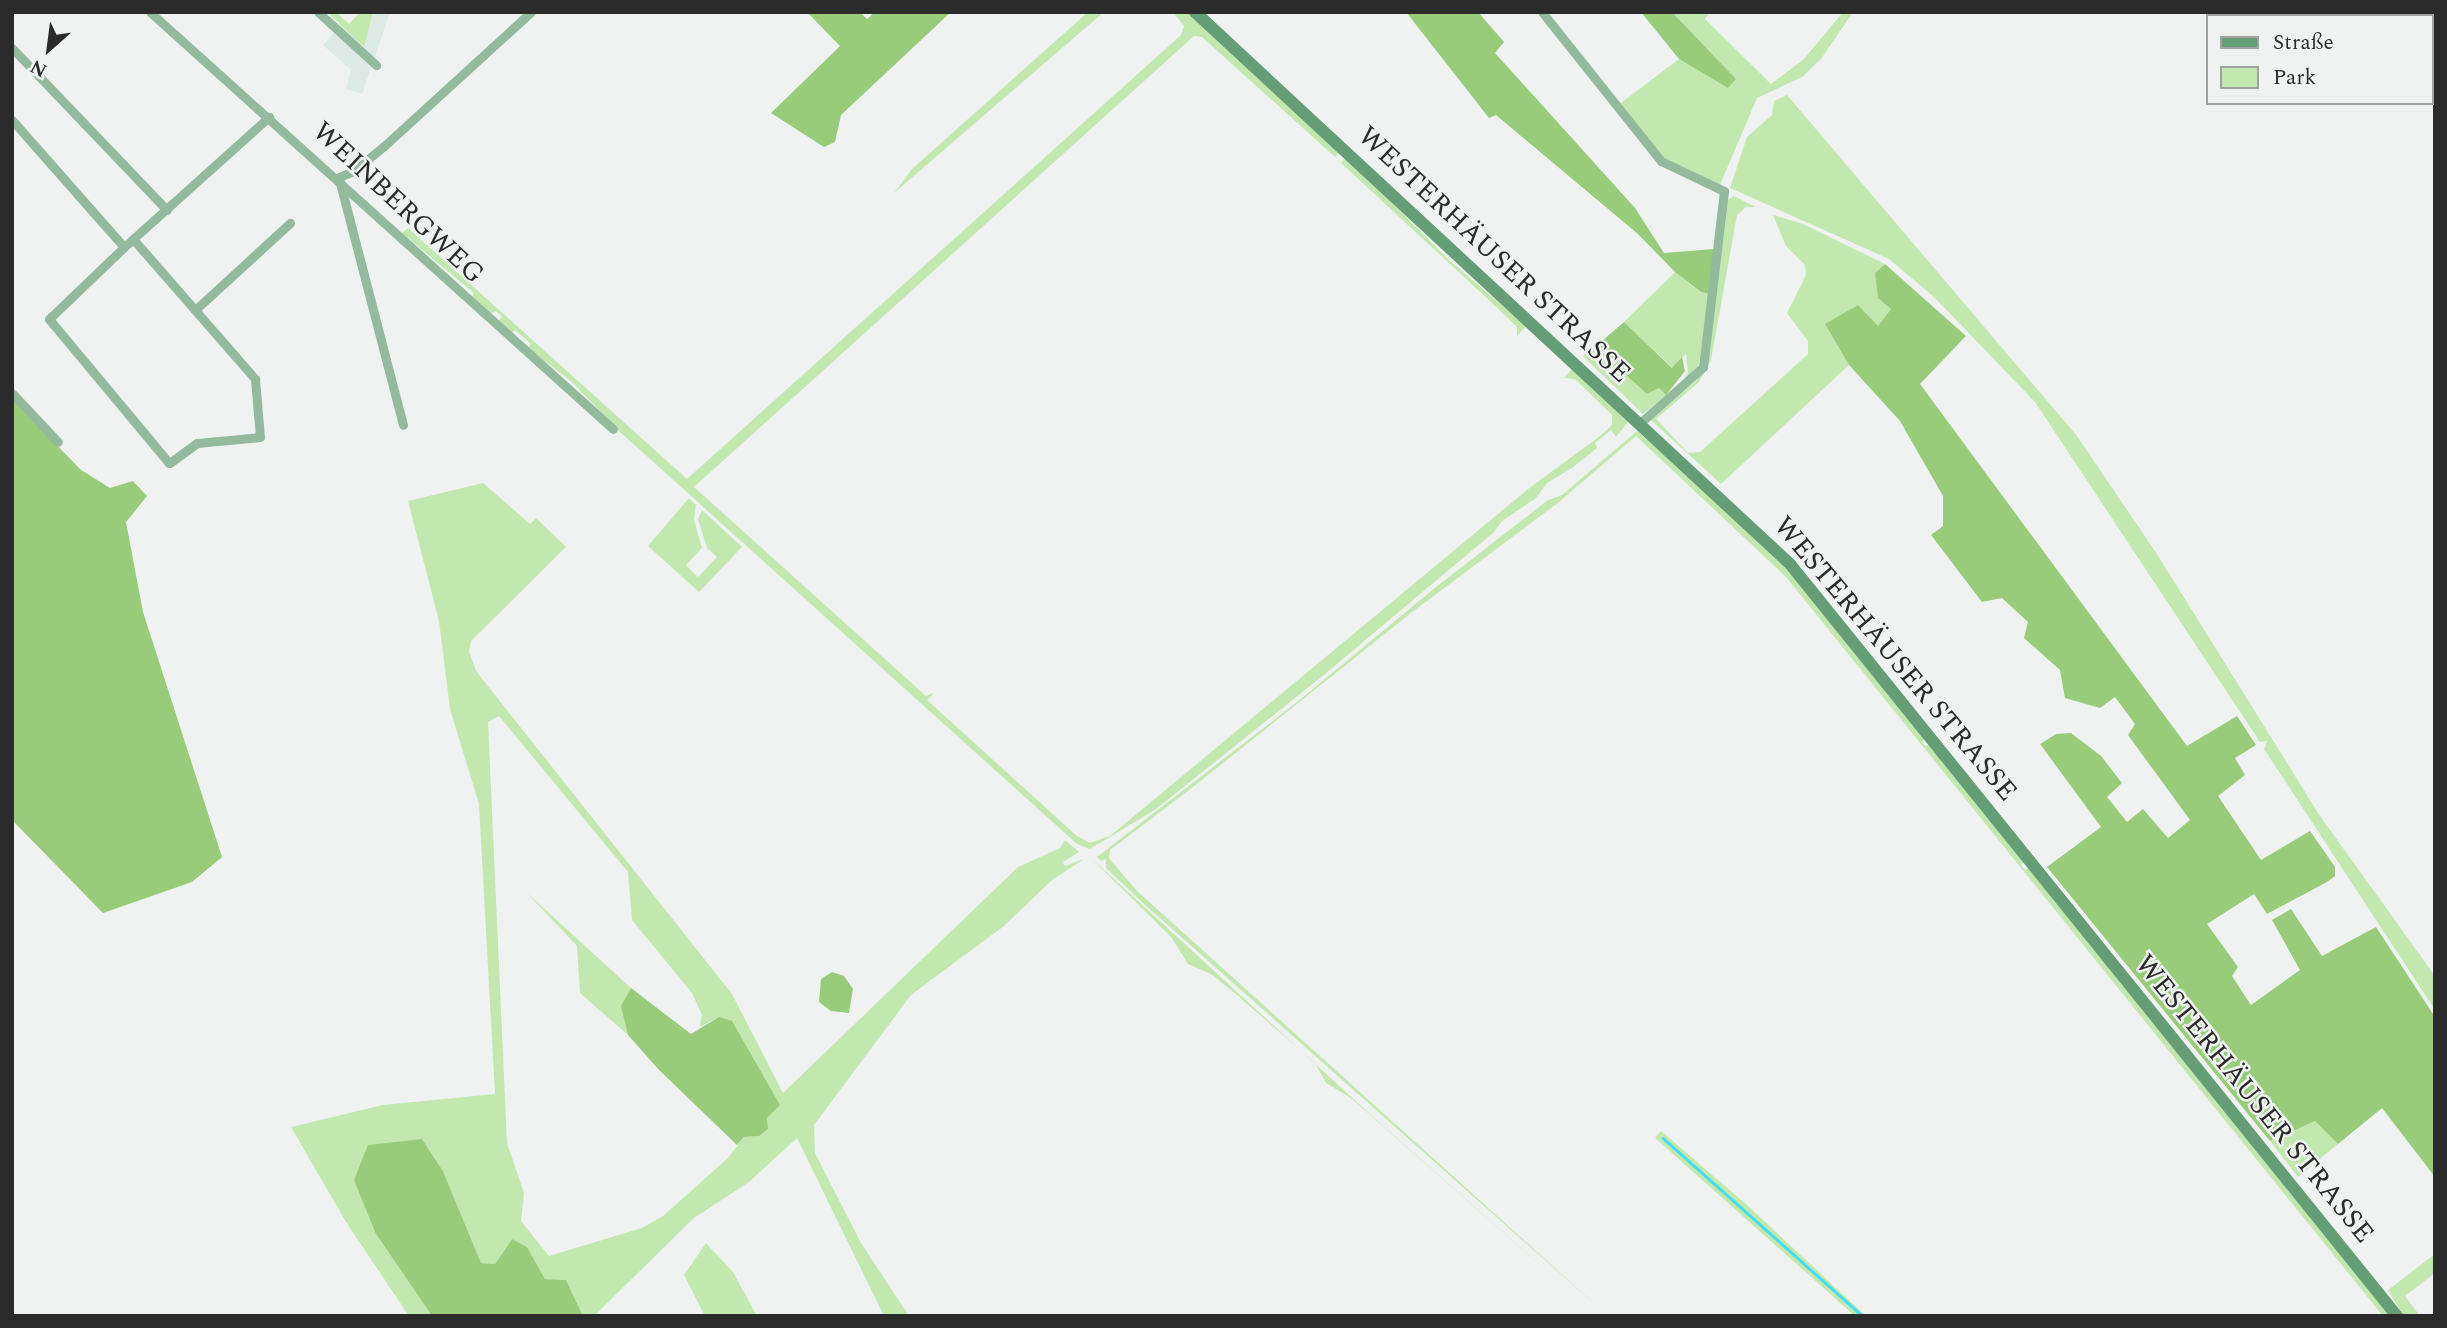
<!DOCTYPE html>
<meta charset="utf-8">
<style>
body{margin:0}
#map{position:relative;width:2447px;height:1328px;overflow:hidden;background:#eff2f1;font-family:Spectral,serif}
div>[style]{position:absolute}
.built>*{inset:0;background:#dde9e5}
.green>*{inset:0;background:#c3e8af}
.forest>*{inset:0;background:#98cc7a}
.stream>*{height:2.5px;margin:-1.25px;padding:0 1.25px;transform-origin:1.25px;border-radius:1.25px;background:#48dbf0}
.minor>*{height:9px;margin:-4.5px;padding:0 4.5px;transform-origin:4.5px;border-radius:4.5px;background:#94ba9e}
.secondary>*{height:12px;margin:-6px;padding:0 6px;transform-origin:6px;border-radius:6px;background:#659e76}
span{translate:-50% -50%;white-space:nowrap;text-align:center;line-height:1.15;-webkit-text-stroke:5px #eff2f1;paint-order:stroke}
.street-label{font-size:28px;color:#2a2b2a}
.frame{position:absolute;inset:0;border:14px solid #2a2b2a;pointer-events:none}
.legend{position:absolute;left:2206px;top:14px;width:228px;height:91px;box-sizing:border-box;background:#eff2f1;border:2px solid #a0a2a1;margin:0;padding:9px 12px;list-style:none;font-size:21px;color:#2a2b2a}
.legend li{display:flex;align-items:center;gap:14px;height:35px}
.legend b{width:35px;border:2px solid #a0a2a1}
.north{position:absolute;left:14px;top:14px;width:70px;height:70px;-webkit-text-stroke:5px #eff2f1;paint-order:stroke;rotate:208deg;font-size:19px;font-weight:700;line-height:28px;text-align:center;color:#2a2b2a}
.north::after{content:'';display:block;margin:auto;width:24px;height:32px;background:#2a2b2a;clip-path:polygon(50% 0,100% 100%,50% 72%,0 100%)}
</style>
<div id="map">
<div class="built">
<div style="clip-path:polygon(373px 12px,390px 12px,362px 94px,346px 89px,351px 70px,323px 45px,341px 25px,364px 47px)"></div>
</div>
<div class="green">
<div style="clip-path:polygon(327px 12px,336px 12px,349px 24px,360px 12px,373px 12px,364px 47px)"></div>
<div style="clip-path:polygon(1088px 12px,1104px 12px,894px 193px,912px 169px)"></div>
<div style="clip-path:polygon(1173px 12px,1189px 12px,1340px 152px,1335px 157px,1202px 37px,1194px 36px,694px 487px,926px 696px,934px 693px,927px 700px,1077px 836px,1090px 843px,1110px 836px,1528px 489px,1600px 436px,1612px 425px,1612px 415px,1575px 379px,1564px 378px,1574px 367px,1628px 422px,1616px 437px,1611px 430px,1595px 443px,1597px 448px,1572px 468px,1547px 483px,1536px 498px,1502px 521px,1494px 532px,1325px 674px,1156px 809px,1090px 849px,1077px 844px,619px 431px,572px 382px,528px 348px,531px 344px,515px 330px,511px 333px,499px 321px,502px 316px,495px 311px,490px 315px,472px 297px,474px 293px,402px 233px,408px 228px,687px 479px,1181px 35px,1184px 26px)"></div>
<div style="clip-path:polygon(1672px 12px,1710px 12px,1705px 19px,1771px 84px,1804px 59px,1843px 12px,1853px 12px,1821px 59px,1802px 77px,1757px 98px,1720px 185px,1660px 156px,1621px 103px,1679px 59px,1727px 87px,1736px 79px)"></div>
<div style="clip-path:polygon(1787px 95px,2077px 436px,2157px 554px,2320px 816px,2435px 976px,2435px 1010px,2264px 749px,2267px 741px,2260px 742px,2035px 402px,1934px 297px,1889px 259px,1730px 188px,1747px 137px,1772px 115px,1774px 101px)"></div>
<div style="clip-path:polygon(1346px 157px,1448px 259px,1526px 326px,1517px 336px,1517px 327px,1490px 301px,1341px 163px)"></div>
<div style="clip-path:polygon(1734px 196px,1756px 207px,1746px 207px,1737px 215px,1711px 360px,1699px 382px,1656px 419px,1688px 453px,1700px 452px,1808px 354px,1808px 341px,1787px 313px,1806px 275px,1805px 265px,1786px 246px,1773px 215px,1803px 224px,1885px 264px,1875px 273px,1891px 309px,1878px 327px,1858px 305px,1826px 325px,1849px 365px,1721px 484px,1651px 420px,1697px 380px,1709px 357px,1726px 201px)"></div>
<div style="clip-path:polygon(1675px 272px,1700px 292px,1710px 294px,1699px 365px,1682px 384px,1688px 372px,1686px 354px,1673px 368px,1624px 322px)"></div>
<div style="clip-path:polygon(1595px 347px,1647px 394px,1659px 388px,1666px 395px,1643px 414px,1583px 356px)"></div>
<div style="clip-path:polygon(1637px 431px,1775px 554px,1925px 737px,1922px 742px,1926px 746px,1931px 743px,2025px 861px,2021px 865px,2025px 870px,2030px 867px,2392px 1316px,2383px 1316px,1786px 577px,1636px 436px,1559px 502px,1411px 613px,1188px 791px,1110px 850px,1109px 858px,1136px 890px,1608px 1316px,1143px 903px,1106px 868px,1106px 859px,1101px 861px,1097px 857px,1297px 702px,1436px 587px,1548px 500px,1562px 495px)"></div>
<div style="clip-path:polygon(evenodd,483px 483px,530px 524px,536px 518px,566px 547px,471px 641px,469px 651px,476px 671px,732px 994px,783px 1093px,1018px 867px,1060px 848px,1065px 840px,1079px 852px,1063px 862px,1065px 866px,1084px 859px,1052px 880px,1004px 926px,911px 995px,814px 1125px,815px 1153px,861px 1243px,909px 1316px,884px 1316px,797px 1138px,749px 1182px,694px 1218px,594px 1316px,583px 1316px,566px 1280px,545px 1279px,527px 1247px,512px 1239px,495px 1264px,481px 1263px,443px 1171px,422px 1139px,376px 1234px,432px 1316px,409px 1316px,346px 1222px,291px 1127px,383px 1105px,495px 1094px,479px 804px,450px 709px,439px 621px,408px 501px,483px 483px,499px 716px,628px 872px,632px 920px,692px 993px,702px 1015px,700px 1027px,719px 1017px,759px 1136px,744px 1137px,728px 1158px,663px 1216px,642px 1228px,549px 1256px,521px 1221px,524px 1193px,507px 1143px,488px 722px,499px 716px)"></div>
<div style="clip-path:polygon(689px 498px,696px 505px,694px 520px,702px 548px,686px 565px,698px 577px,717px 557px,707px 548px,698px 519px,702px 510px,742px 547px,699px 592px,648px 546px)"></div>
<div style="clip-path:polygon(1089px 856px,1372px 1116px,1598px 1316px,1351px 1098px,1326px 1083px,1315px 1063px,1237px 995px,1211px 974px,1188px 964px,1172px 938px)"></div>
<div style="clip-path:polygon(527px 893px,631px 988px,622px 1006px,628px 1035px,580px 993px,577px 946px)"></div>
<div style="clip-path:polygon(2316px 1120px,2338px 1144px,2298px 1177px,2270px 1141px)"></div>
<div style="clip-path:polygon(1661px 1131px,1747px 1205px,1866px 1316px,1855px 1316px,1655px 1138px)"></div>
<div style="clip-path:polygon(706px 1243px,733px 1272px,757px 1316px,705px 1316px,684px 1275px)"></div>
<div style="clip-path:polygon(2435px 1254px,2435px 1273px,2405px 1296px,2420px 1316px,2404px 1316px,2388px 1290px)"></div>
</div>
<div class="forest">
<div style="clip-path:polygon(807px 12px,860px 12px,867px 19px,875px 12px,951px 12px,841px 115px,835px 142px,824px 147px,771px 113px,840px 46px)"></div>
<div style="clip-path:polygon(1406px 12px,1478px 12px,1504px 42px,1495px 53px,1635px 208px,1664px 253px,1714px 249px,1710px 294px,1701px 292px,1675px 272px,1638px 234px,1496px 115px,1489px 118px)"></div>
<div style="clip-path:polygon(1641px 12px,1672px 12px,1736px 79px,1728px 88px,1679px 59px)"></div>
<div style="clip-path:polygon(2378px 12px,2435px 12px,2435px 90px,2431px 16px)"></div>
<div style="clip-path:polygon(1885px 264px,1966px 336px,1920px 384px,2187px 746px,2237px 716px,2256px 745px,2235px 758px,2245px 775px,2218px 796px,2261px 860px,2310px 831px,2335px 867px,2335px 876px,2327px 882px,2267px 914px,2254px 894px,2207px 924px,2238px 967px,2232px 976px,2251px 1005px,2300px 970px,2272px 920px,2291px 909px,2322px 956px,2376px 927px,2435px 1017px,2435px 1177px,2382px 1108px,2338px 1144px,2315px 1121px,2270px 1141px,2047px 867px,2101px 827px,2040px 744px,2056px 734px,2071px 733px,2101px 756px,2122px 783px,2107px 797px,2127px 822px,2143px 809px,2168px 838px,2190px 820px,2128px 735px,2135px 724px,2115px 697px,2100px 708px,2065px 698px,2060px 670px,2024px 638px,2028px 622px,2002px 598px,1982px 602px,1931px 535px,1943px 526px,1943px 496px,1900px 421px,1849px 365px,1825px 324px,1858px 305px,1878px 326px,1891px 309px,1878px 298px,1875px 273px)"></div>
<div style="clip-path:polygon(1624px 322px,1672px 368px,1682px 357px,1685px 371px,1666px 395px,1659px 388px,1647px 394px,1595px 347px)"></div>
<div style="clip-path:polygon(12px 399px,81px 470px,110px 488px,133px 481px,147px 496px,126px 522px,143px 612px,222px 857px,192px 882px,103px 913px,12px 820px)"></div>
<div style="clip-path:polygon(832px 972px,844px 976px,853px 989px,849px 1013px,831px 1011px,819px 1002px,821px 979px)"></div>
<div style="clip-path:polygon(631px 988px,691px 1034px,719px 1017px,732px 1021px,780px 1105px,767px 1118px,768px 1129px,759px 1136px,744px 1137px,737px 1145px,659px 1070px,628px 1035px,621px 1006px)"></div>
<div style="clip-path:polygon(422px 1139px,443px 1171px,481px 1263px,495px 1264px,512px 1239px,527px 1247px,545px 1279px,566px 1280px,583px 1316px,432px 1316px,376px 1234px,354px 1180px,368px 1145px)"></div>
</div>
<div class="stream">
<div style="left:1663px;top:1138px;width:268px;rotate:41.7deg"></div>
</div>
<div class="minor">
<div style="left:150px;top:12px;width:623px;rotate:42.01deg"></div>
<div style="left:318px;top:12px;width:79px;rotate:42.4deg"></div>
<div style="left:1542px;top:12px;width:191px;rotate:51.4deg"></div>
<div style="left:1661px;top:161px;width:70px;rotate:25.5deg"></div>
<div style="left:1724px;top:191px;width:177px;rotate:96.8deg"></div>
<div style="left:1703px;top:367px;width:84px;rotate:138.4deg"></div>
<div style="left:12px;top:48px;width:224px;rotate:46.3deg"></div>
<div style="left:12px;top:120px;width:169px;rotate:48.6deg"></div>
<div style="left:339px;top:177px;width:16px;rotate:-22deg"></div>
<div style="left:354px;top:171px;width:38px;rotate:-40deg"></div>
<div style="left:383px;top:147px;width:200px;rotate:-42.4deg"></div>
<div style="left:339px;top:179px;width:254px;rotate:75.4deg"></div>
<div style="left:133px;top:239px;width:186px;rotate:48.9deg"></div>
<div style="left:255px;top:379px;width:58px;rotate:85.1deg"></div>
<div style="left:260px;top:437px;width:63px;rotate:174.6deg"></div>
<div style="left:197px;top:443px;width:34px;rotate:144deg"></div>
<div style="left:169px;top:463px;width:187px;rotate:-129.8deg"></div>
<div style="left:49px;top:319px;width:104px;rotate:-43.8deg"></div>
<div style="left:124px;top:247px;width:195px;rotate:-41.9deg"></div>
<div style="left:195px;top:310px;width:129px;rotate:-42.5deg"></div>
<div style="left:12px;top:393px;width:67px;rotate:46.8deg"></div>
</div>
<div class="secondary">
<div style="left:1195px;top:12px;width:812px;rotate:42.85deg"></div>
<div style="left:1790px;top:564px;width:966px;rotate:51.09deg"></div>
</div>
<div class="street-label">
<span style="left:398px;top:203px;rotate:43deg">WEINBERGWEG</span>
<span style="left:1494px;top:255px;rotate:43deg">WESTERHÄUSER STRASSE</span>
<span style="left:1895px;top:659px;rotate:50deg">WESTERHÄUSER STRASSE</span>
<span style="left:2254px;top:1099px;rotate:51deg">WESTERHÄUSER STRASSE</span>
</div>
<div class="frame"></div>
<ul class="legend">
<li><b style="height:9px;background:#659e76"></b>Straße</li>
<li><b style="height:19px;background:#c3e8af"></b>Park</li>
</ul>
<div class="north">N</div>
</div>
